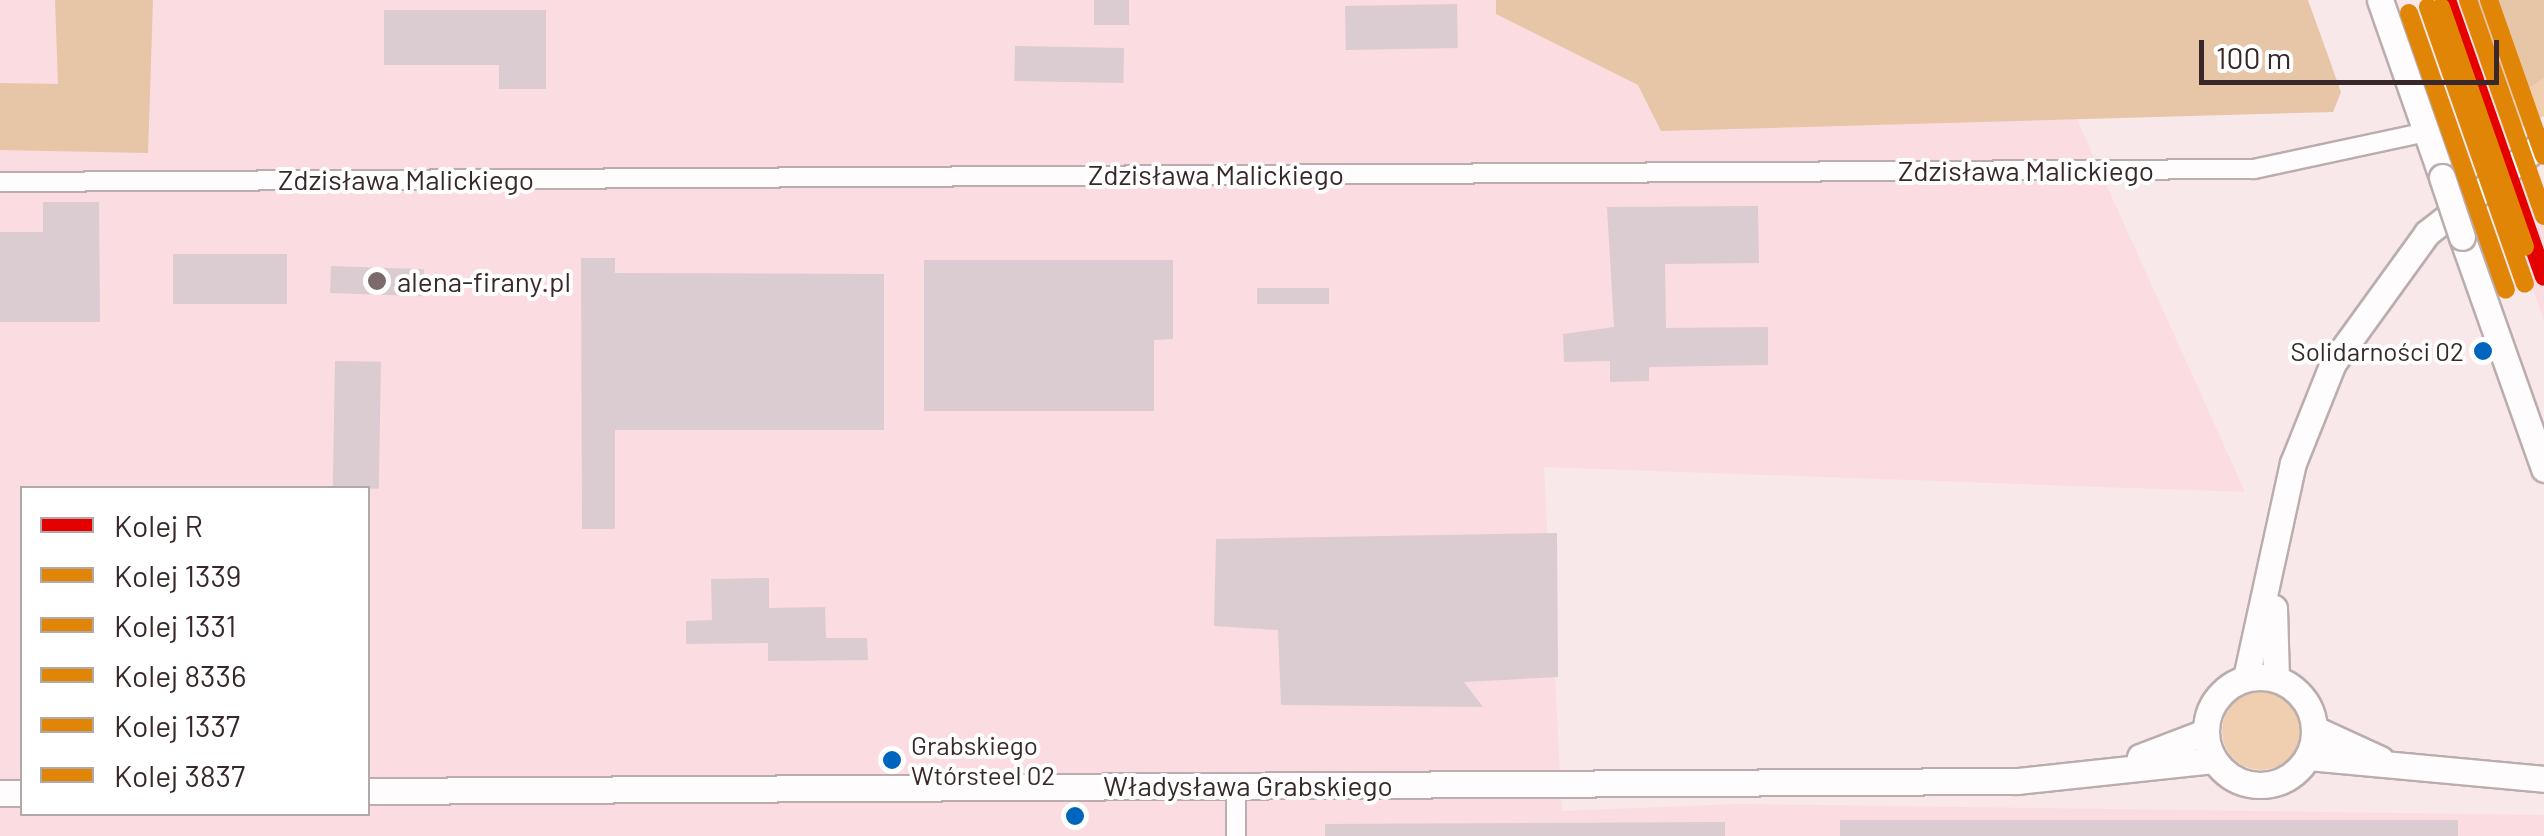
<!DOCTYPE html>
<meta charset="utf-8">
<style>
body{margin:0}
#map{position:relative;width:2544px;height:836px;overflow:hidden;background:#f8e8ea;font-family:Barlow,sans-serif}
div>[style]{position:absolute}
.built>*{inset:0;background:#fbdce0}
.green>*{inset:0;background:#f0ceb0}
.round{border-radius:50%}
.forest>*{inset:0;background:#e7c5a7}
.building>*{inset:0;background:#dbccd1;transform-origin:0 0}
.roads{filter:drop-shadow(2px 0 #bbadae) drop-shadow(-2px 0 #bbadae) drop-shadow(0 2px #bbadae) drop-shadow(0 -2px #bbadae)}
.street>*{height:18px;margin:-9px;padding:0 9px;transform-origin:9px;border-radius:9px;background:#fefcfc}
.secondary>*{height:25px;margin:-12.5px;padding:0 12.5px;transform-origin:12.5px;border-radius:12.5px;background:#fefcfc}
.secondary>.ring{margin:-12.5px;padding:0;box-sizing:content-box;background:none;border:25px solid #fefcfc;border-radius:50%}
.bridges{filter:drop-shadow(2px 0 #bbadae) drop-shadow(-2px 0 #bbadae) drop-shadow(0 2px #bbadae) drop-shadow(0 -2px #bbadae)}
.secondary-bridge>*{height:25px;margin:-12.5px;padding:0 12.5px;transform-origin:12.5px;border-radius:12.5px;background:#fefcfc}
.rail-1>*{height:18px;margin:-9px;padding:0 9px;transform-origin:9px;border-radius:9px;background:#e50000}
.rail-2>*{height:18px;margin:-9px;padding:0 9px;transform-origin:9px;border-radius:9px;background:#e18506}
.rail-3>*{height:18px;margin:-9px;padding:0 9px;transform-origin:9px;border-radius:9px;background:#e18506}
.rail-4>*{height:18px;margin:-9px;padding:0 9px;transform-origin:9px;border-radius:9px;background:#e18506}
.rail-5>*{height:18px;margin:-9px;padding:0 9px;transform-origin:9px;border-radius:9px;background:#e18506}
.rail-6>*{height:18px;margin:-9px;padding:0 9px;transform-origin:9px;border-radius:9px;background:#e18506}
.dots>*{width:28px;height:28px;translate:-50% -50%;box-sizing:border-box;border:5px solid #fff;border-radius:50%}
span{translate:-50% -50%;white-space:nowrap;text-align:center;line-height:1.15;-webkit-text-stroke:8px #fff;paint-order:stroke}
.bus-label{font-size:26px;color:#39282a}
.right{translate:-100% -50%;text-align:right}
.left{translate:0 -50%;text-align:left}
.street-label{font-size:28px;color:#39282a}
.poi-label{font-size:28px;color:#39282a}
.legend{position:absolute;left:20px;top:486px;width:350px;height:330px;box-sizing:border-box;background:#fff;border:2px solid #b0a9aa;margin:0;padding:12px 18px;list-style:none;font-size:30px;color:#39282a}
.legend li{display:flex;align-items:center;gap:20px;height:50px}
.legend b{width:50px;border:2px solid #b0a9aa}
.scale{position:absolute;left:2199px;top:40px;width:300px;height:45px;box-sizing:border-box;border:5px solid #39282a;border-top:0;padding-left:12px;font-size:30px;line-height:35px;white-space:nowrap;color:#39282a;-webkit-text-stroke:8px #fff;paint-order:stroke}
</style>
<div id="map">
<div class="built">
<div style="clip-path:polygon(evenodd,0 0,2023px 0,2245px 492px,1544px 467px,1562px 811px,1737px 804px,2544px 815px,2544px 836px,0 836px,0 0,22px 488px,368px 488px,368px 814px,22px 814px,22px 488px)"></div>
<div style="clip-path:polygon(2436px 0,2473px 0,2544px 198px,2544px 321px)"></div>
</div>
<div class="green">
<div style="clip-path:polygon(2544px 78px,2544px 116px,2523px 127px,2510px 104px)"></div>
<div class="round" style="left:2222px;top:692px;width:78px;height:78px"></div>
</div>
<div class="forest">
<div style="clip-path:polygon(55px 0,153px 0,148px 153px,0 150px,0 83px,58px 84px)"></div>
<div style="clip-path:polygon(1496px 0,2308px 0,2341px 92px,2333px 112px,1661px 131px,1638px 85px,1496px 14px)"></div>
<div style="clip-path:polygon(2473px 0,2544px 0,2544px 78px,2510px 103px)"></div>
</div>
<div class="building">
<div style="left:1094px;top:0;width:35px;height:25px"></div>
<div style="left:1457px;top:4px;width:44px;height:112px;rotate:89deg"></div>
<div style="clip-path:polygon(384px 10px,546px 10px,546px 89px,499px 89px,499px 65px,384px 65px)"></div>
<div style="left:1015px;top:46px;width:109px;height:35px;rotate:1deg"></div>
<div style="clip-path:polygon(43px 202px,99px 202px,100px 322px,0 322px,0 232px,43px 232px)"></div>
<div style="clip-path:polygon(1758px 206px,1759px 263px,1665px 264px,1666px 328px,1768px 327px,1768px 365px,1649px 367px,1649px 381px,1610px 382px,1610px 361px,1564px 362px,1563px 334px,1614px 327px,1607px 207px)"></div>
<div style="left:173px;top:254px;width:114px;height:50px"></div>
<div style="clip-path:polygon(581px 258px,615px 258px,615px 273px,884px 274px,884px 430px,615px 430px,615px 529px,582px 529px)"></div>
<div style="clip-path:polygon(924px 260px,1173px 260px,1173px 339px,1154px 340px,1154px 411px,924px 411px)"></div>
<div style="left:331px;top:266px;width:93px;height:27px;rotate:2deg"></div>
<div style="left:1257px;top:288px;width:72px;height:16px"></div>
<div style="left:335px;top:361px;width:46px;height:127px;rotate:1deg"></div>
<div style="clip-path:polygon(1557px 533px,1558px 677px,1464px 682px,1483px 707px,1281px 705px,1278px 630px,1214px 626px,1216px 539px)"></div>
<div style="clip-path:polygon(769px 578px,769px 608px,825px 607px,826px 638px,867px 638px,868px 660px,768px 661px,768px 643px,686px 644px,686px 621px,712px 620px,711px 579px)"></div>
<div style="left:2458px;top:820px;width:16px;height:618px;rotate:90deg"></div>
<div style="clip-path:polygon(1725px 822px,1725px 836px,1325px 836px,1325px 824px)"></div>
</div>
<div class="roads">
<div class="street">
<div style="left:0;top:182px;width:2254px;rotate:-0.33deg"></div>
<div style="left:2254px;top:169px;width:177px;rotate:-12.1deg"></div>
<div style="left:1236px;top:784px;width:52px;rotate:90deg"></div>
</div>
<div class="secondary">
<div style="left:2380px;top:0;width:188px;rotate:70.7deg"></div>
<div style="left:2462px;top:237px;width:246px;rotate:70.5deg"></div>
<div style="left:2274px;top:608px;width:70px;rotate:88.4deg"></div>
<div class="ring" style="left:2206px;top:677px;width:83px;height:83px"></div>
<div style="left:2246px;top:678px;width:220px;rotate:-77.7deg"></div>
<div style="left:2293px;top:463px;width:108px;rotate:-68.2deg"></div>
<div style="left:2333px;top:363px;width:160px;rotate:-54.1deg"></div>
<div style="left:2427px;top:233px;width:148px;rotate:-37.9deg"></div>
<div style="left:2315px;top:729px;width:72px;rotate:24.8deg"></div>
<div style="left:2140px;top:757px;width:70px;rotate:-21deg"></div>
<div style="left:2308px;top:757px;width:237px;rotate:5.3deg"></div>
<div style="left:368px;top:791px;width:1649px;rotate:-0.35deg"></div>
<div style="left:2017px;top:781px;width:197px;rotate:-6.1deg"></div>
<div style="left:0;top:793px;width:22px"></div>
</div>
</div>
<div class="bridges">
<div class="secondary-bridge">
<div style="left:2442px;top:177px;width:63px;rotate:71.6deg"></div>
</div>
</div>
<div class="rail-1">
<div style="left:2447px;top:0;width:293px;rotate:70.7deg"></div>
</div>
<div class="rail-2">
<div style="left:2428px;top:7px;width:293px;rotate:70.7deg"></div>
</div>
<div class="rail-3">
<div style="left:2468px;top:0;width:229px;rotate:70.6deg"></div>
</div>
<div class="rail-4">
<div style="left:2409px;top:13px;width:293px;rotate:70.7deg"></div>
</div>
<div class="rail-5">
<div style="left:2489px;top:0;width:165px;rotate:70.6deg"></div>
</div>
<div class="rail-6">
<div style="left:2441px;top:7px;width:254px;rotate:70.7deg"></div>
</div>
<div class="dots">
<div style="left:377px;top:281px;background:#7c6b6d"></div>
<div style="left:2483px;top:351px;background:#0065bd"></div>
<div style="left:892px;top:760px;background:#0065bd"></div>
<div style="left:1075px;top:816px;background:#0065bd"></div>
</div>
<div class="bus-label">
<span class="right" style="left:2464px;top:351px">Solidarności 02</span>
<span class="left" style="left:911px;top:760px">Grabskiego<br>Wtórsteel 02</span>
</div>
<div class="street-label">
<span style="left:2026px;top:170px">Zdzisława Malickiego</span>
<span style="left:1216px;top:174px">Zdzisława Malickiego</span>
<span style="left:406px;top:179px">Zdzisława Malickiego</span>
<span style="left:1248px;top:785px">Władysława Grabskiego</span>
</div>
<div class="poi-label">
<span class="left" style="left:397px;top:281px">alena-firany.pl</span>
</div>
<ul class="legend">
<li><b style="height:12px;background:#e50000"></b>Kolej R</li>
<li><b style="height:12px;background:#e18506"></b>Kolej 1339</li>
<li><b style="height:12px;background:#e18506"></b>Kolej 1331</li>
<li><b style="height:12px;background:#e18506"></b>Kolej 8336</li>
<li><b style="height:12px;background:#e18506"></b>Kolej 1337</li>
<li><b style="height:12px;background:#e18506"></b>Kolej 3837</li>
</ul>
<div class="scale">100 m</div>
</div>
